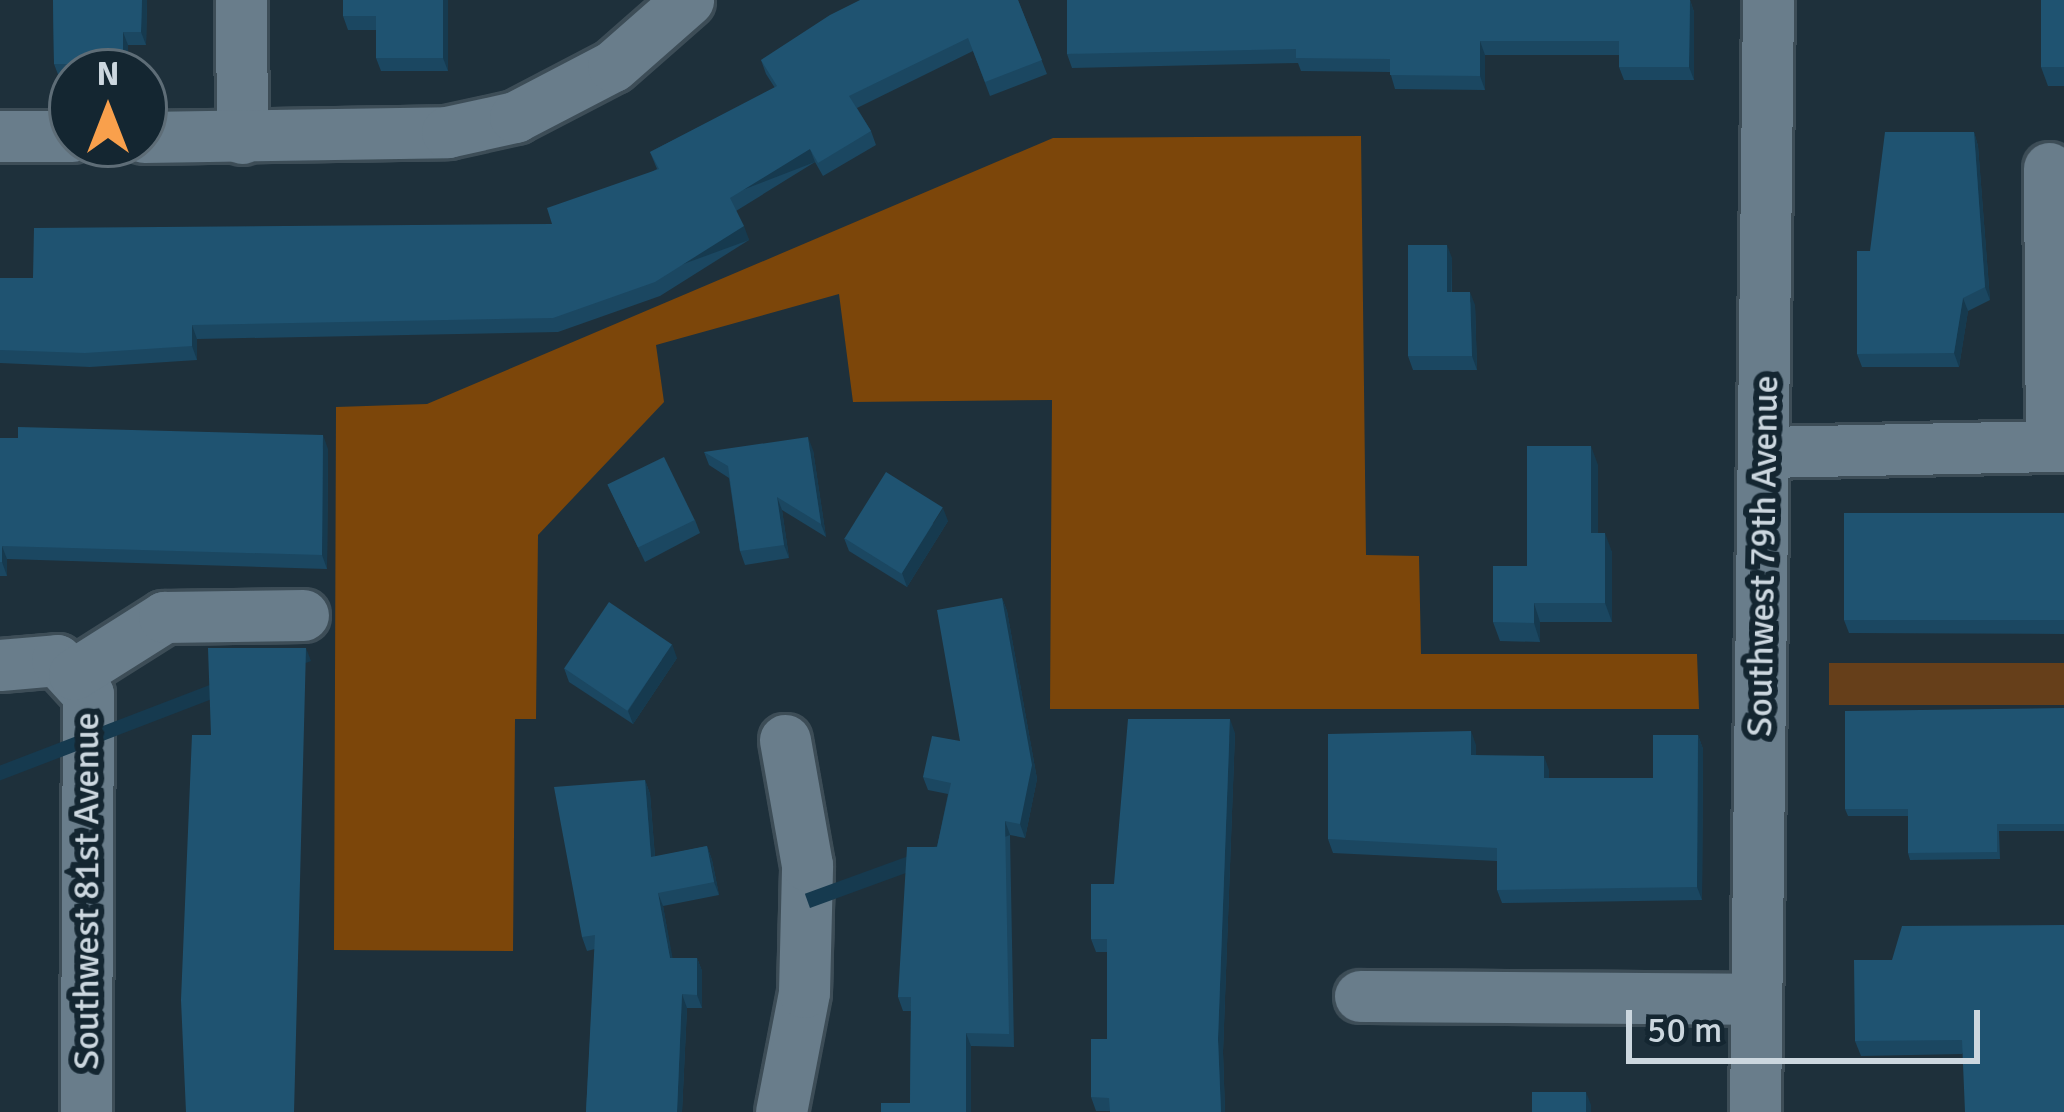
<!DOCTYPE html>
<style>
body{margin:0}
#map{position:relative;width:2064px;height:1112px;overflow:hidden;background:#1e303b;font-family:Signika,sans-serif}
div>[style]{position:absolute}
.green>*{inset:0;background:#7c460a}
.water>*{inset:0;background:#663f1a;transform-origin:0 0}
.roads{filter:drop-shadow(3px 0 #3d4d57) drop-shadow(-3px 0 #3d4d57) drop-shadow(0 3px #3d4d57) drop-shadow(0 -3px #3d4d57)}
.minor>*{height:51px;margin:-25.5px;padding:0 25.5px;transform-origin:25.5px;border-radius:25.5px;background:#697d8b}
.wall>*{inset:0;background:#1b4761}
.shaded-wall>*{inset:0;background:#163a4f;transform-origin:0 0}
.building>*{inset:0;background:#1f5371;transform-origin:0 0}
span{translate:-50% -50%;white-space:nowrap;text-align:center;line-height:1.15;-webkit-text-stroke:12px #142631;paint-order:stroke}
.street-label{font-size:36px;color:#ccd7df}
.north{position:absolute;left:48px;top:48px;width:120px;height:120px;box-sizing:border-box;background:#142631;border:3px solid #5e6d77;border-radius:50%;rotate:0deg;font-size:33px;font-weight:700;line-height:48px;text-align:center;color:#ccd7df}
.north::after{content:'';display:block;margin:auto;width:42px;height:54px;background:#f9a04c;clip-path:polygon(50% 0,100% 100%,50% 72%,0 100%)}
.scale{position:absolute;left:1626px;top:1010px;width:354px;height:54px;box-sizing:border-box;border:6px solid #ccd7df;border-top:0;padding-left:15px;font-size:36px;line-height:42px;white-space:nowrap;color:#ccd7df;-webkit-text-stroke:9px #142631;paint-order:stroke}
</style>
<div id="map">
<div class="green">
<div style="clip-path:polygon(1361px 136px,1366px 555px,1419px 556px,1421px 654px,1697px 654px,1699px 709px,1050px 709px,1052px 400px,853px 402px,839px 294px,656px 345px,664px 402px,538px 535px,536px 719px,515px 719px,513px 951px,334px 950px,336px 407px,427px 404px,1053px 138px)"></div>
</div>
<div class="water">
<div style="left:2064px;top:663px;width:42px;height:235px;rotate:90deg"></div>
</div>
<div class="roads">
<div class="minor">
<div style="left:241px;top:0;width:138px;rotate:89.6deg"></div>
<div style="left:0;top:136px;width:72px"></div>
<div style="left:144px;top:137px;width:303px;rotate:-0.9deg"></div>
<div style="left:447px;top:132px;width:70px;rotate:-12.4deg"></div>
<div style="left:515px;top:117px;width:110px;rotate:-27.5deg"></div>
<div style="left:613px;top:66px;width:100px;rotate:-41.3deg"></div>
<div style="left:2049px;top:168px;width:278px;rotate:89.6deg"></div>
<div style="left:1766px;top:452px;width:298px;rotate:-1.2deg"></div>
<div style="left:0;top:665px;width:57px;rotate:-5deg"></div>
<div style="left:57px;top:660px;width:46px;rotate:47.6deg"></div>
<div style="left:88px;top:694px;width:418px;rotate:90.3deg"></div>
<div style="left:74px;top:674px;width:107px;rotate:-32.3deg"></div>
<div style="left:164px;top:617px;width:139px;rotate:-0.8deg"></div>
<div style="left:1360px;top:996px;width:396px;rotate:0.4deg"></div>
<div style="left:781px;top:1112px;width:122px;rotate:-79.1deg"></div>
<div style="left:804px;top:992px;width:127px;rotate:-88.6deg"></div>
<div style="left:807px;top:865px;width:127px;rotate:-100deg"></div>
<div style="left:1755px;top:1112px;width:1112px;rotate:-89.33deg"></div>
</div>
</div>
<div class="wall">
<div style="clip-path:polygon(53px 0,147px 0,146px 45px,128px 45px,128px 72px,72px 72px,72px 77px,59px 77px,54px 64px)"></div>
<div style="clip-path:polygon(343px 0,448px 0,448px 71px,381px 71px,376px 58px,376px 30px,348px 30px,343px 16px)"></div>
<div style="clip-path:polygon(1018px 0,1047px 74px,990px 96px,973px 51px,857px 108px,871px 131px,876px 145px,823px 176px,815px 162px,736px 211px,749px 240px,660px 296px,558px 332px,197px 339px,197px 360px,90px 367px,0 363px,0 278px,33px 278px,552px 224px,657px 169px,650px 152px,775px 88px,766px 74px,761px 60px)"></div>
<div style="clip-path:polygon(1690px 0,1694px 12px,1694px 80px,1624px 80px,1619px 67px,1619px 55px,1485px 55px,1485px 90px,1395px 89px,1390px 72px,1301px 71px,1298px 63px,1072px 68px,1067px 54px)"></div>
<div style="clip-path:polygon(2064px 0,2064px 86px,2048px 86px,2041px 67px)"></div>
<div style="clip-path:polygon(1974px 132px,1978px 146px,1990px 300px,1968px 311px,1959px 367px,1862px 367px,1857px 354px,1870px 251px)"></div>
<div style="clip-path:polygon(1452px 258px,1452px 292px,1475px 305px,1477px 370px,1413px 370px,1408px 356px)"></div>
<div style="clip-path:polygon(0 438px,328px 449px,327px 569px,7px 559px,7px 576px,0 576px)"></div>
<div style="clip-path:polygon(813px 450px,826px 537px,782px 510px,789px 558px,745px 565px,740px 551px,729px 478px,709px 465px,704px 452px)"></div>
<div style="clip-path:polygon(1598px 465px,1598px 533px,1612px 552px,1612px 622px,1540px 622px,1540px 642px,1500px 641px,1493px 622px,1527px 566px)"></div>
<div style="clip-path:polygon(608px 485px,695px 520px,700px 533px,645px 562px)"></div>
<div style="clip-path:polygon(2064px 513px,2064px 634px,1849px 633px,1844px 620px)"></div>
<div style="clip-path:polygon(948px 521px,907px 587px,849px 551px,844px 538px)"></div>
<div style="clip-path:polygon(1002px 598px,1007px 611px,1037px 779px,1025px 838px,1010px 835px,1014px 1047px,971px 1046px,971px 1112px,881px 1112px,910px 1103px,911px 1011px,903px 1011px,898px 997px,937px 847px,948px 794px,928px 790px,923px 777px,960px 741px)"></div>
<div style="clip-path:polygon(677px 658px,633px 724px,569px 682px,564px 668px)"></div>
<div style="clip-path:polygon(2064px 708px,2064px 831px,1999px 831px,2000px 859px,1910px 860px,1908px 853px,1908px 816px,1848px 816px,1845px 809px)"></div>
<div style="clip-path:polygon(1235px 733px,1223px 1052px,1225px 1112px,1096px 1111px,1091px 1097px,1107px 1039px,1107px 952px,1096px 952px,1091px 939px,1114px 884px)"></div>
<div style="clip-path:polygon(1698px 735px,1703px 749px,1702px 900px,1502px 903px,1497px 890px,1497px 861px,1333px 853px,1328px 839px,1476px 745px,1476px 755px,1549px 770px,1549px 778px,1653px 778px)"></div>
<div style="clip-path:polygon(645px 780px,650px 794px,655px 857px,707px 846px,712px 860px,719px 895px,663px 906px,672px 958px,697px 958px,702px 971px,702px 1008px,687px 1008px,682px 1112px,586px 1112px,595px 949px,587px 951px,582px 937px)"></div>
<div style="clip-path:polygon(2064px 925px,1962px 1054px,1861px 1056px,1855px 1041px,1892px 960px)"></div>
</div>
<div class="shaded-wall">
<div style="clip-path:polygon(142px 0,147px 0,146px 45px,141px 32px)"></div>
<div style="clip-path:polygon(443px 0,448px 0,448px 71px,443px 58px)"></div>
<div style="clip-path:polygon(1690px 0,1694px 12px,1694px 80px,1689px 67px)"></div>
<div style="clip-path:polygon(123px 32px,128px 45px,128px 72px,127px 72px,123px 64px)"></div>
<div style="clip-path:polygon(1480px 41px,1485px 55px,1485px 90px,1480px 76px)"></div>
<div style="clip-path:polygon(1974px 132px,1978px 146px,1990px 300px,1985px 287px)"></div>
<div style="left:810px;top:149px;width:14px;height:94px;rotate:69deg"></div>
<div style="left:744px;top:226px;width:15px;height:105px;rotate:70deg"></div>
<div style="clip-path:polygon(1447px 245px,1452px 258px,1451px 305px,1447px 292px)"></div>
<div style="clip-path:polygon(1470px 292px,1475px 305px,1477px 370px,1472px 356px)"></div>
<div style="clip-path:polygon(1963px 298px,1968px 311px,1959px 367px,1954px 353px)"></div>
<div style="clip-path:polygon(192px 325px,197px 339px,197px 360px,192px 346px)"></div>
<div style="clip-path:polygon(323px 435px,328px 449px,327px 569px,322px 555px)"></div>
<div style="clip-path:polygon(808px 437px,813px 450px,826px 537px,821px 524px)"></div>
<div style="clip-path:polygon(1591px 446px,1598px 465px,1598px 552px,1591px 533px)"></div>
<div style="clip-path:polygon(777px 497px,782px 510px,789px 558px,784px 545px)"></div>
<div style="clip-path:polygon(943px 508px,948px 521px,907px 587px,902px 573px)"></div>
<div style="clip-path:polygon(1605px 533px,1612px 552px,1612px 622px,1605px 603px)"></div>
<div style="clip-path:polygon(2px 546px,7px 559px,7px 576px,2px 562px)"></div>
<div style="clip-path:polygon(1002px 598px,1007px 611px,1037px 779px,1025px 838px,1020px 824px)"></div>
<div style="clip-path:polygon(1534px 603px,1540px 622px,1540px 642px,1534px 623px)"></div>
<div style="clip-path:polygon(672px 644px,677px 658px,633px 724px,628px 711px)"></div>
<div style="left:306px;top:648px;width:14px;height:464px;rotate:69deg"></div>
<div style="clip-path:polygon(1230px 719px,1235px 733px,1223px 1052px,1225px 1112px,1221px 1112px,1218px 1039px)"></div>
<div style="clip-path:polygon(1471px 731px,1476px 745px,1476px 769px,1471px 755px)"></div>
<div style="clip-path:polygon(1698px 735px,1703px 749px,1702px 900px,1697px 887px)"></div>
<div style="clip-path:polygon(1544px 756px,1549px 770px,1549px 791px,1544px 778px)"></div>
<div style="clip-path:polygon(645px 780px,650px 794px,656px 871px,651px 857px)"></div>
<div style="left:1005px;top:821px;width:15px;height:213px;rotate:70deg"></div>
<div style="clip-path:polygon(707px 846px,712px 860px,719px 895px,714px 882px)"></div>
<div style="clip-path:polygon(658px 893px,663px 906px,675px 971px,670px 958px)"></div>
<div style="clip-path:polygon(697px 958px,702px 971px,702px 1008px,697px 995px)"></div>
<div style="clip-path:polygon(682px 994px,687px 1008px,682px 1112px,677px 1112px)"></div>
<div style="clip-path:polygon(966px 1033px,971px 1046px,971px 1112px,966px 1112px)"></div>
<div style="clip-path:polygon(1586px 1092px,1591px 1105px,1591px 1112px,1586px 1112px)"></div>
</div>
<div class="building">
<div style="clip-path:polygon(53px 0,142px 0,141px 32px,123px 32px,123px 64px,54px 64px)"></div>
<div style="clip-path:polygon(343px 0,443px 0,443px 58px,376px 58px,376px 16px,343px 16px)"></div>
<div style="clip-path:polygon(860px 0,1018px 0,1042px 60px,985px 82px,968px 38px,849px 96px,871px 131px,818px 163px,810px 149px,730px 198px,744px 226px,655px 282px,553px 318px,192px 325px,192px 346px,85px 353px,0 350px,0 278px,33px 278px,34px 228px,552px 224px,547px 208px,659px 169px,650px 152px,777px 86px,761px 60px,830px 15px)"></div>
<div style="clip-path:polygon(1067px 0,1690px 0,1689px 67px,1619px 67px,1619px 41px,1480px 41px,1480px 76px,1390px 75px,1390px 59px,1296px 58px,1296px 49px,1067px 54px)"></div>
<div style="left:2041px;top:0;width:23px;height:67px"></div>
<div style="clip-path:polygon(1885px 132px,1974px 132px,1985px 287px,1963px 298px,1954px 353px,1857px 354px,1857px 251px,1870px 251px)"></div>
<div style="clip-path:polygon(1408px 245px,1447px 245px,1447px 292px,1470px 292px,1472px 356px,1408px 356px)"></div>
<div style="clip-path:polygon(18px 427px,323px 435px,322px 555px,2px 546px,2px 562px,0 562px,0 438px,18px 438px)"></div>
<div style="clip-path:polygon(808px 437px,821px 524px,777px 497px,784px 545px,740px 551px,728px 466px,704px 452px)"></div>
<div style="clip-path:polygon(1527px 446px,1591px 446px,1591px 533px,1605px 533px,1605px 603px,1534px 603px,1534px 623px,1493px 622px,1493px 566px,1527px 566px)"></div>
<div style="left:664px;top:457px;width:70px;height:63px;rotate:64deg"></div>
<div style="left:886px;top:472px;width:67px;height:78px;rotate:32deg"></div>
<div style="left:1844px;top:513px;width:220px;height:107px"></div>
<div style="clip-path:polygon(1002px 598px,1032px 765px,1020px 824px,1005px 821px,1009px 1034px,966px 1033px,966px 1112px,881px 1112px,881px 1103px,910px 1103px,911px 997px,898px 997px,907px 847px,937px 847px,951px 783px,923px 777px,932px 736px,960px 741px,937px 610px)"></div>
<div style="left:609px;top:602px;width:76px;height:80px;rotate:34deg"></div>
<div style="clip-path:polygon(208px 648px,306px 648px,294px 1112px,186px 1112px,181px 1000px,192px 735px,211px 735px)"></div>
<div style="clip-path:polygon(2064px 708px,2064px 824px,1997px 824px,1997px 852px,1908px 853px,1908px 809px,1845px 809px,1845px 711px)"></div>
<div style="clip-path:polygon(1128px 719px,1230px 719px,1218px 1039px,1221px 1112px,1110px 1112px,1109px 1098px,1091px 1097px,1091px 1039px,1107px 1039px,1107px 939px,1091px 939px,1091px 884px,1114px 884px)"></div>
<div style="clip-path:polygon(1471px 731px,1471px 755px,1544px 756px,1544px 778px,1653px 778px,1653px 735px,1698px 735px,1697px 887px,1497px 890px,1497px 848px,1328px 839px,1328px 734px)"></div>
<div style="clip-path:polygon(645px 780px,651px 857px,707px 846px,714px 882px,658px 893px,670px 958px,697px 958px,697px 995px,682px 994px,677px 1112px,586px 1112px,595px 935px,582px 937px,554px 787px)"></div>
<div style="clip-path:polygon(2064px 925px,2064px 1112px,1965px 1112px,1962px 1040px,1855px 1041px,1854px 960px,1892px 960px,1902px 926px)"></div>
<div style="left:1532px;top:1092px;width:54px;height:20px"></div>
</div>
<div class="street-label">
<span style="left:1763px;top:556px;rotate:-89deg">Southwest 79th Avenue</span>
<span style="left:87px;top:891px;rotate:-90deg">Southwest 81st Avenue</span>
</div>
<div class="north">N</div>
<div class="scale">50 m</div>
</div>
